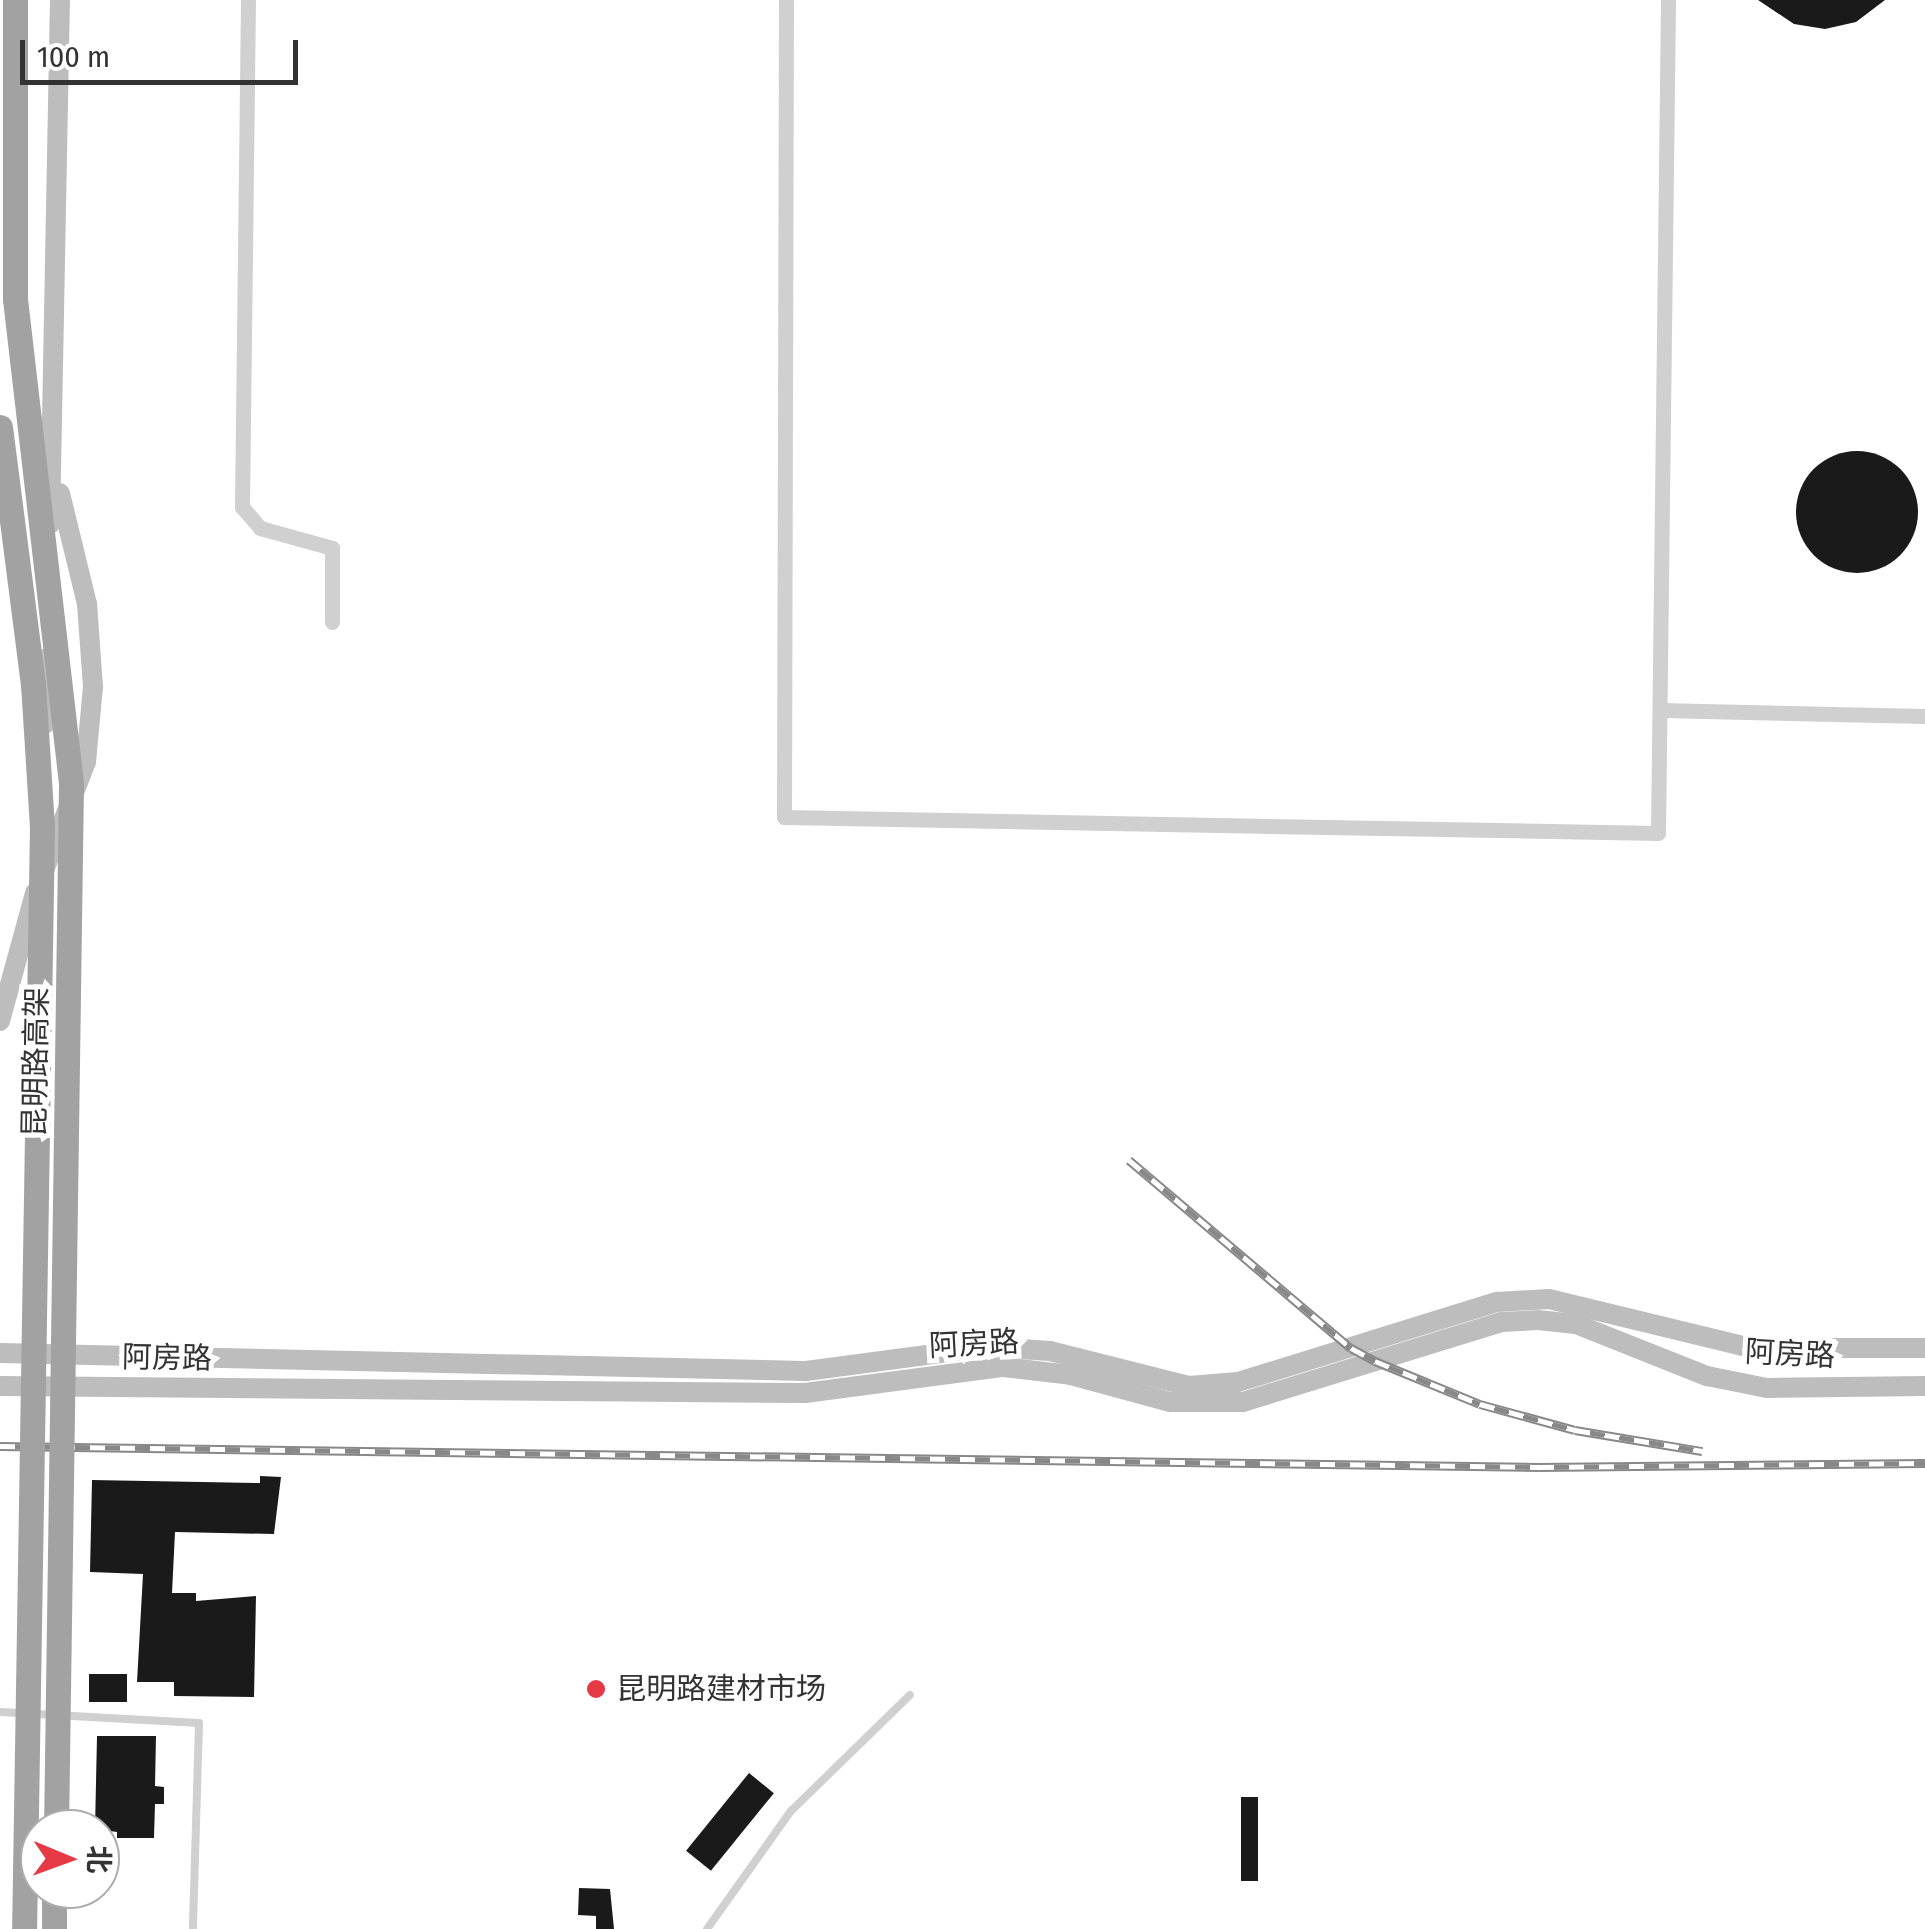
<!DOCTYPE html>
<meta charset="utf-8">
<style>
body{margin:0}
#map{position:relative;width:1925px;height:1929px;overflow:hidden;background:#fff;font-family:"Fira Sans Condensed","Noto Sans SC",sans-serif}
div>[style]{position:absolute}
.building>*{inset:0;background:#1a1a1a;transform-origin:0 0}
.round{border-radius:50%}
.service>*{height:8px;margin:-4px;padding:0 4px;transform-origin:4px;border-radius:4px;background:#d0d0d0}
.minor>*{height:15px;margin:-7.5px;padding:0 7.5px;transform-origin:7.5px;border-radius:7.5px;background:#d0d0d0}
.secondary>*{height:20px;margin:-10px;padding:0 10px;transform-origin:10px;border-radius:10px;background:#bdbdbd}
.trunk>*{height:25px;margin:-12.5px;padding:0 12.5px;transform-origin:12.5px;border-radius:12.5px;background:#a2a2a2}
.rail>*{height:9px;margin-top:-4.5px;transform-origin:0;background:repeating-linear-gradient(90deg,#fff 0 15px,#888 0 30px);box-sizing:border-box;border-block:2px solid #888}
.trunk-bridge>*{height:25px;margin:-12.5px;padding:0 12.5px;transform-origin:12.5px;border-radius:12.5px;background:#a2a2a2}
.dots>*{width:28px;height:28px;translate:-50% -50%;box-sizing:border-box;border:5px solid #fff;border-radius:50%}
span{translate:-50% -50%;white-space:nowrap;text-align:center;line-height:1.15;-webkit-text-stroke:10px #fff;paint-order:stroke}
.street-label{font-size:30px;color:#333}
.poi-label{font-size:30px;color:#333}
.left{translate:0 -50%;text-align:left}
.north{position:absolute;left:20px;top:1809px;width:100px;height:100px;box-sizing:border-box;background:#fff;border:2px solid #adadad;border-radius:50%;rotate:91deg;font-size:28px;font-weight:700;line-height:40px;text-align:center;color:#333}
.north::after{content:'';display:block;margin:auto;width:35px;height:45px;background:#e63946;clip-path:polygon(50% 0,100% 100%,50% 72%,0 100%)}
.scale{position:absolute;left:20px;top:40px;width:278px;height:45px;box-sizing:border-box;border:5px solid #333;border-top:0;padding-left:12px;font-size:30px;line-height:35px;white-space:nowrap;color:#333;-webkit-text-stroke:8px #fff;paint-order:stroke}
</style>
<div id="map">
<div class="building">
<div style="clip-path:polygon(1758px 0,1885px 0,1856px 22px,1825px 29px,1794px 24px)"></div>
<div class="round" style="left:1796px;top:451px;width:122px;height:122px"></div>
<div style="clip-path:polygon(260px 1476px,281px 1477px,274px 1534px,175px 1532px,172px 1593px,196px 1593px,196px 1601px,256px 1596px,254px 1697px,174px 1696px,174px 1682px,137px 1682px,143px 1574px,90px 1572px,92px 1480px,260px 1483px)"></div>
<div style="left:89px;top:1674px;width:38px;height:28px"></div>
<div style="clip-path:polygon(97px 1736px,156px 1736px,155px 1786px,164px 1787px,164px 1804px,155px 1804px,154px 1838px,117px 1838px,117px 1832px,95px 1829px)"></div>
<div style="left:749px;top:1773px;width:32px;height:100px;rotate:39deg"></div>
<div style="left:1241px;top:1797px;width:17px;height:84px"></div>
<div style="clip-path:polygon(579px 1888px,610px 1889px,614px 1929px,596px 1929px,596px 1916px,578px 1915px)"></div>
</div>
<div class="service">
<div style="left:0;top:1712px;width:199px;rotate:3.2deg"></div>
<div style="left:199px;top:1723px;width:206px;rotate:91.7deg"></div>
<div style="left:707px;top:1929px;width:145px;rotate:-54.6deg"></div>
<div style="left:791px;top:1811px;width:166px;rotate:-44.3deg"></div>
</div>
<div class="minor">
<div style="left:248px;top:0;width:507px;rotate:90.68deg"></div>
<div style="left:242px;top:507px;width:28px;rotate:49deg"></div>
<div style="left:260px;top:528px;width:75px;rotate:15.5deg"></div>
<div style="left:332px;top:548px;width:74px;rotate:90deg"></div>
<div style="left:786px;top:0;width:817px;rotate:90.14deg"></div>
<div style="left:784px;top:817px;width:874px;rotate:1.05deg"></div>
<div style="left:1658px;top:833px;width:833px;rotate:-89.31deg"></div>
<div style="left:1660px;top:710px;width:265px;rotate:1.3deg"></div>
</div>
<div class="secondary">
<div style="left:50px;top:524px;width:524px;rotate:-88.91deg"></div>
<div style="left:45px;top:724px;width:66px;rotate:-88.3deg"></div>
<div style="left:45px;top:868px;width:114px;rotate:-68.9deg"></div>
<div style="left:86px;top:762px;width:75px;rotate:-84.7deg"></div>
<div style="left:93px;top:687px;width:83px;rotate:-94.1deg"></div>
<div style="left:87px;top:604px;width:114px;rotate:-103.7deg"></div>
<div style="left:0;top:1021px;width:133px;rotate:-74.7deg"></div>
<div style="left:0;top:1353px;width:806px;rotate:1.28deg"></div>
<div style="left:806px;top:1371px;width:183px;rotate:-7.6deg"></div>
<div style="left:987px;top:1347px;width:63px;rotate:3.6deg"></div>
<div style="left:1050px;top:1351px;width:143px;rotate:14.1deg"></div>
<div style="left:1189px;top:1386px;width:49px;rotate:-4.7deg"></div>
<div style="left:1238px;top:1382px;width:271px;rotate:-17.2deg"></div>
<div style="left:1497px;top:1302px;width:52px;rotate:-3.3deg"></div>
<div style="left:1549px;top:1299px;width:208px;rotate:13.6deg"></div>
<div style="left:1751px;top:1348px;width:174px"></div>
<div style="left:0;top:1386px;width:805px;rotate:0.5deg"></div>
<div style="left:805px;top:1393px;width:200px;rotate:-7.5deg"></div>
<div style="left:1003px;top:1367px;width:68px;rotate:6.7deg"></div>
<div style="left:1071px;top:1375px;width:103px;rotate:15.3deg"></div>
<div style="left:1170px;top:1402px;width:73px"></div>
<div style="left:1243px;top:1402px;width:271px;rotate:-17.2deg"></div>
<div style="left:1502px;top:1322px;width:36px;rotate:-3deg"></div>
<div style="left:1538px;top:1320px;width:38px;rotate:6deg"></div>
<div style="left:1576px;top:1324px;width:141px;rotate:21.7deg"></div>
<div style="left:1707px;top:1376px;width:61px;rotate:11.3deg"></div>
<div style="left:1767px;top:1388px;width:158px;rotate:-0.7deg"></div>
</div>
<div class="trunk">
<div style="left:15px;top:0;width:299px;rotate:90deg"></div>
<div style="left:54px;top:1929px;width:40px;rotate:-90deg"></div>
</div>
<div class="rail">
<div style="left:1129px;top:1160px;width:291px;rotate:40.3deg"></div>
<div style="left:1351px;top:1348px;width:27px;rotate:28deg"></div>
<div style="left:1375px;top:1361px;width:113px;rotate:22.3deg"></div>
<div style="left:1480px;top:1404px;width:98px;rotate:15.3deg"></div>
<div style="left:1575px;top:1430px;width:129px;rotate:9.4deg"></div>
<div style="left:0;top:1446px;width:1539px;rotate:0.78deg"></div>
<div style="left:1539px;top:1467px;width:386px;rotate:-0.6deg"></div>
</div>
<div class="trunk-bridge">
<div style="left:15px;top:299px;width:488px;rotate:83.4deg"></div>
<div style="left:71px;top:784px;width:1045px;rotate:90.82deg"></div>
<div style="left:0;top:427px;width:259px;rotate:82.7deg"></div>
<div style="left:33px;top:684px;width:142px;rotate:86.4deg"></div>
<div style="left:42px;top:826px;width:1103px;rotate:90.93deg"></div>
</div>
<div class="dots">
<div style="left:596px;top:1689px;background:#e63946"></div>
</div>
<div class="street-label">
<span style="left:36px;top:1062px;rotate:-89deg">昆明路高架</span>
<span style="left:974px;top:1344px;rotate:-3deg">阿房路</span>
<span style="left:1790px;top:1354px;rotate:3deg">阿房路</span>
<span style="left:167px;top:1358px;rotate:1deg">阿房路</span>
</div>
<div class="poi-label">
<span class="left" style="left:616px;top:1689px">昆明路建材市场</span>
</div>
<div class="north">北</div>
<div class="scale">100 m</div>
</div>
